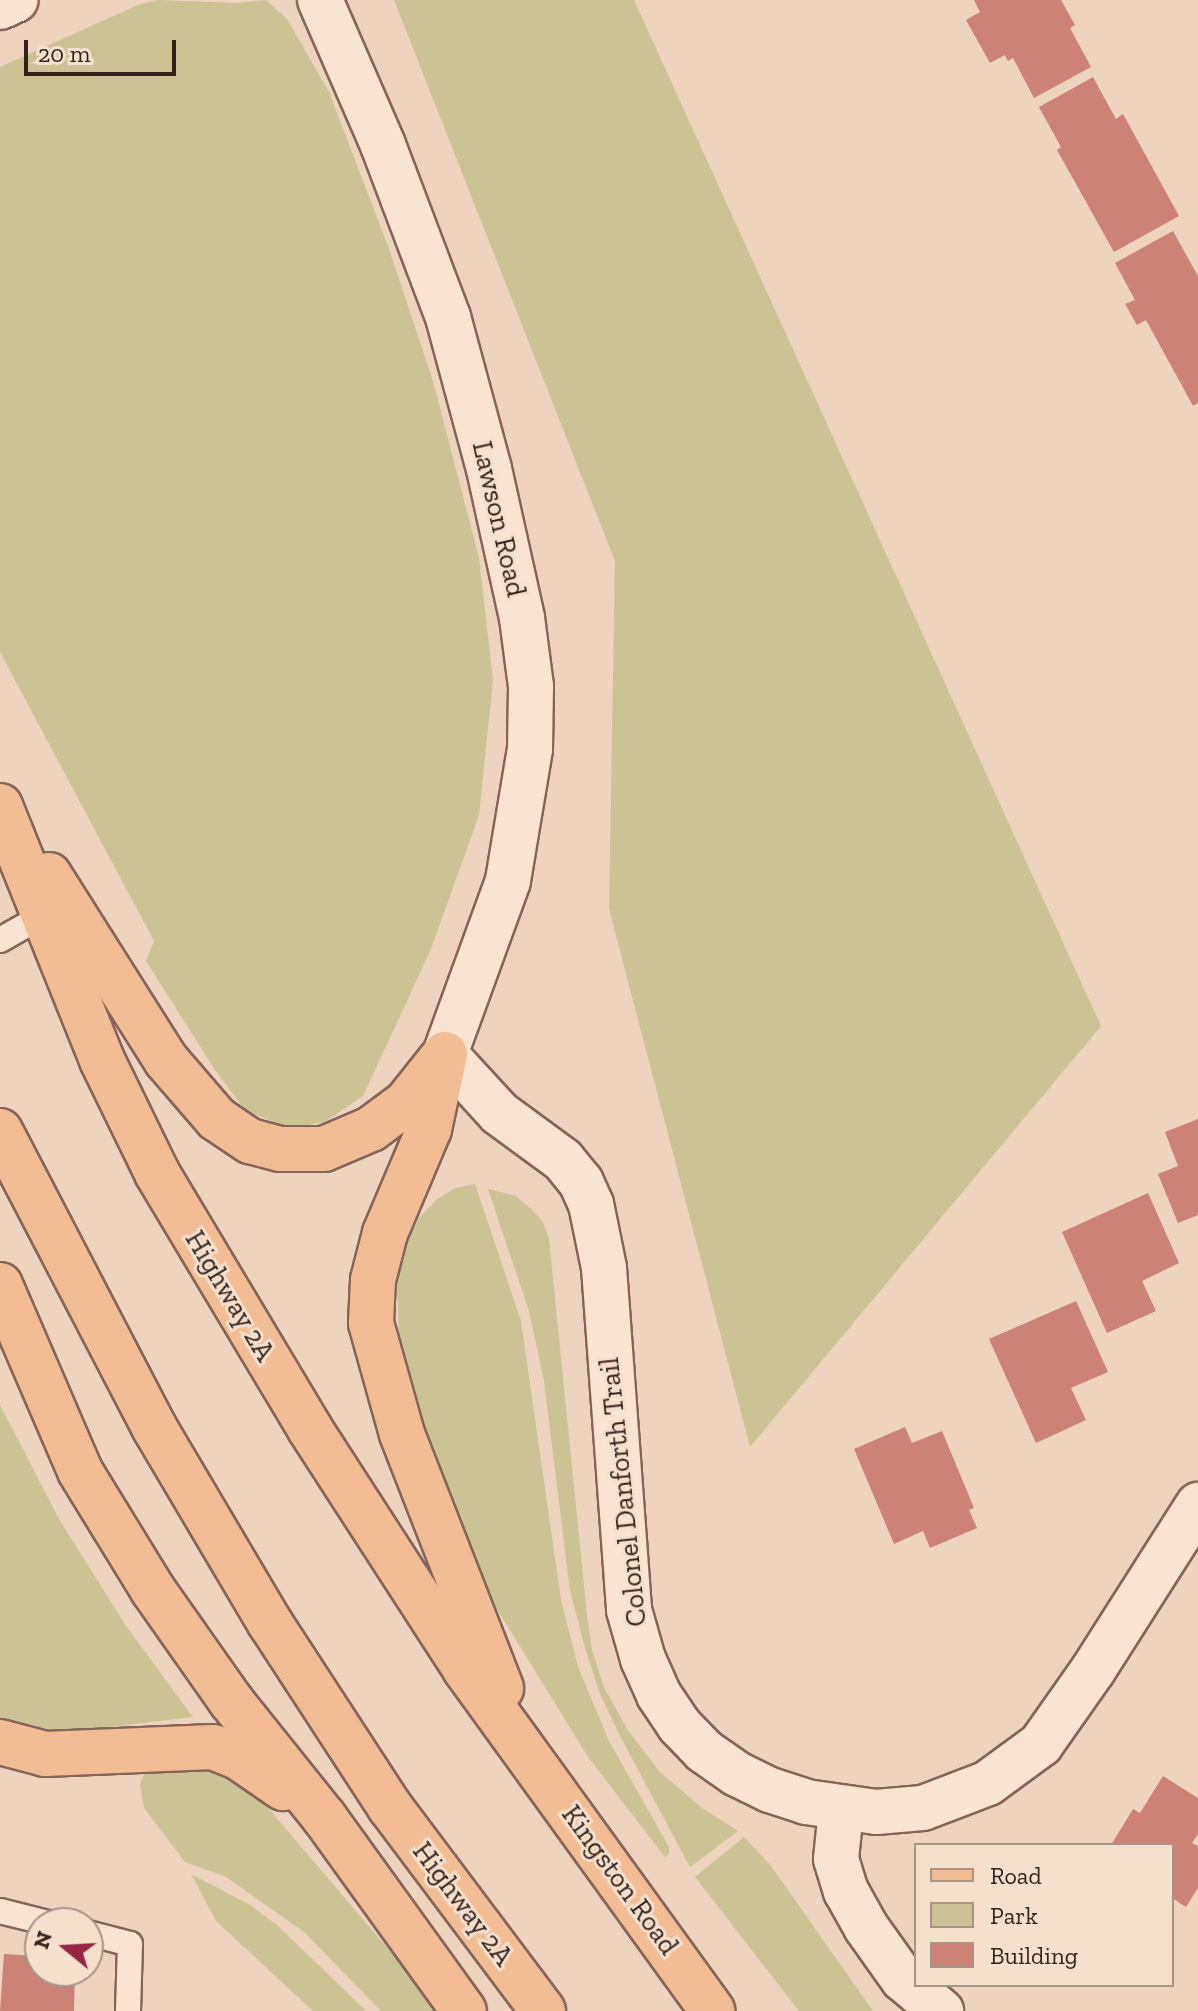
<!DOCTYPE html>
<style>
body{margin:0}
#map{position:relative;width:1198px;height:2011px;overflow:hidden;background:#eed3bf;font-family:"Zilla Slab",serif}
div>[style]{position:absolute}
.green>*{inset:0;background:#cbc393}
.building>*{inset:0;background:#cc8274}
.roads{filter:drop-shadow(2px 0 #866457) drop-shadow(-2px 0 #866457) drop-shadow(0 2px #866457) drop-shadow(0 -2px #866457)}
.lane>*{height:24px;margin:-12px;padding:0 12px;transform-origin:12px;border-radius:12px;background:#f9e3d2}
.street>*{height:44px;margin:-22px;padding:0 22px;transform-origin:22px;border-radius:22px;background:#f9e3d2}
.secondary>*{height:44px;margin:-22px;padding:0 22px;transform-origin:22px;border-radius:22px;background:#f9e3d2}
.primary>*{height:44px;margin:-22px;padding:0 22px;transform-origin:22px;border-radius:22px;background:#f2bd95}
span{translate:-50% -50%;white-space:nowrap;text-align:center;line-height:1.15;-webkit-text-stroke:6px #f5e0ce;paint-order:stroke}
.street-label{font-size:28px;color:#35221c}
.legend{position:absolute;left:914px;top:1843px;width:260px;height:144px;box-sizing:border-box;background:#f5e0ce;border:2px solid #a89487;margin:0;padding:10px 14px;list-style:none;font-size:24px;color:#35221c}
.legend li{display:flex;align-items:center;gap:16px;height:40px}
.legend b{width:40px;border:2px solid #a89487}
.north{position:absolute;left:24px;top:1907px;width:80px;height:80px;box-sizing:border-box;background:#f5e0ce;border:2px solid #a89487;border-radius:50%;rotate:288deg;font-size:22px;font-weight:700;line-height:32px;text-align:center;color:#35221c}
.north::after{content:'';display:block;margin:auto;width:28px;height:36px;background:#952745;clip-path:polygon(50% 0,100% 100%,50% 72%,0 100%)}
.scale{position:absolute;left:24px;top:40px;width:152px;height:36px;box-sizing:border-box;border:4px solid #35221c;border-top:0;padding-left:10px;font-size:24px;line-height:28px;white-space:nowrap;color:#35221c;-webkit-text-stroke:6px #f5e0ce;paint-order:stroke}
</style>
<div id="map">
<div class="green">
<div style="clip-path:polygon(158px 0,238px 3px,266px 0,287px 19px,329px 92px,388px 246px,433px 381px,479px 558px,493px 680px,479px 815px,431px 949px,363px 1096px,326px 1121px,304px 1126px,283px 1126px,245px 1110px,215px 1070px,146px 961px,154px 941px,0 652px,0 67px,138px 5px)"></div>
<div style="clip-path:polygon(394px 0,634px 0,1101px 1026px,750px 1447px,609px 909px,615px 561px)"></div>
<div style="clip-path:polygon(475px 1184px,521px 1321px,561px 1600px,578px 1667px,609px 1741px,669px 1847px,669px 1854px,665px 1857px,588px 1757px,484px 1588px,466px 1548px,404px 1364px,399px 1339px,397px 1286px,404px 1248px,419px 1218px,437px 1199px,456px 1188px)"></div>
<div style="clip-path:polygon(488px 1189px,516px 1196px,530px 1208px,543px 1222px,549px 1239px,587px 1615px,592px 1650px,604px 1687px,627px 1729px,659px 1771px,702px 1808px,738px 1831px,690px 1867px,620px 1736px,600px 1694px,584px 1644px,570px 1591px,544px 1381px,529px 1311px)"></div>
<div style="clip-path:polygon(0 1405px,59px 1519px,126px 1626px,193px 1717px,76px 1731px,0 1725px)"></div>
<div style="clip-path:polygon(187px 1767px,213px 1771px,242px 1787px,269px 1809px,441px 2011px,381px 2011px,304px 1932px,226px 1877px,185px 1862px,144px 1808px,140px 1784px,146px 1770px)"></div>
<div style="clip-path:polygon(744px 1837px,771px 1866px,873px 2011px,799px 2011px,695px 1877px)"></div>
<div style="clip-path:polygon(191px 1874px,250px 1905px,277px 1925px,366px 2011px,313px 2011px,216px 1921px)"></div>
</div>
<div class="building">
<div style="clip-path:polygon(974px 0,1061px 0,1075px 25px,1070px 28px,1091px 67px,1034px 98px,1013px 58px,1008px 61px,1005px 55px,990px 63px,966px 20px,980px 12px)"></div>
<div style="clip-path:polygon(1093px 77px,1116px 119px,1123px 114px,1179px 216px,1114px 252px,1057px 150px,1061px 147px,1039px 107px)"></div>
<div style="clip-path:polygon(1173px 231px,1198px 276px,1198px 403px,1193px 406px,1146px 320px,1137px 325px,1125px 304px,1135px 300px,1115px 263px)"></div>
<div style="clip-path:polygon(1198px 1119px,1198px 1215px,1178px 1223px,1158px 1174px,1178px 1166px,1165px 1132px)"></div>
<div style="clip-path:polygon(1148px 1193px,1179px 1263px,1142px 1281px,1156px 1311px,1107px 1333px,1062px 1232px)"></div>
<div style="clip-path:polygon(1076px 1301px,1108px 1372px,1071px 1388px,1086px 1420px,1036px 1443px,989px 1339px)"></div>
<div style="clip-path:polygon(905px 1427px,912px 1443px,942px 1431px,974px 1508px,969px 1510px,977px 1528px,930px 1548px,923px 1531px,894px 1544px,854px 1449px)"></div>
<div style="clip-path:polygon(1163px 1776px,1198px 1798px,1198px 1834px,1192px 1843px,1198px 1846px,1198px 1888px,1186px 1907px,1172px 1898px,1172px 1845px,1111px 1845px,1133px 1809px,1140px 1813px)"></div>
<div style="clip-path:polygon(4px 1954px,40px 1956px,40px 1971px,75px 1971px,74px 2011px,0 2011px)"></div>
</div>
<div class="roads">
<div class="lane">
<div style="left:0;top:940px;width:51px;rotate:-29.6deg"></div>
<div style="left:0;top:1911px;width:49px;rotate:14deg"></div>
<div style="left:88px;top:1933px;width:43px;rotate:14.7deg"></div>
<div style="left:130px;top:1944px;width:67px;rotate:91.7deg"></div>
</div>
<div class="street">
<div style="left:445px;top:1054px;width:80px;rotate:47.5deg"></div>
<div style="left:499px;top:1113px;width:79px;rotate:36.3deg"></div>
<div style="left:563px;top:1160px;width:28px;rotate:51deg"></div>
<div style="left:581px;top:1182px;width:24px;rotate:66deg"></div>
<div style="left:591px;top:1204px;width:65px;rotate:78.5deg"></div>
<div style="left:604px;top:1268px;width:343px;rotate:85.8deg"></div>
<div style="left:629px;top:1610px;width:51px;rotate:74.1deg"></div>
<div style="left:643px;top:1659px;width:39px;rotate:66deg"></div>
<div style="left:659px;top:1695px;width:36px;rotate:56deg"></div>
<div style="left:679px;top:1725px;width:36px;rotate:46deg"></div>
<div style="left:704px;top:1751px;width:40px;rotate:34.9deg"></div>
<div style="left:737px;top:1774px;width:37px;rotate:26deg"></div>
<div style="left:770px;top:1790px;width:38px;rotate:18deg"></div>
<div style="left:806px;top:1802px;width:71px;rotate:8.1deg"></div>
<div style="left:876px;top:1812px;width:47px;rotate:-4.9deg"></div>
<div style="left:923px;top:1808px;width:70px;rotate:-21deg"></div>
<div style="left:988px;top:1783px;width:66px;rotate:-36.3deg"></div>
<div style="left:1041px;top:1744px;width:90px;rotate:-54.9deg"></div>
<div style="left:1093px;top:1670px;width:196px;rotate:-57.5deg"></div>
<div style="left:841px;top:1810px;width:49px;rotate:95.8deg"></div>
<div style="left:836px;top:1859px;width:34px;rotate:73deg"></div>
<div style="left:846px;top:1891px;width:41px;rotate:60.9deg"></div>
<div style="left:866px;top:1927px;width:64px;rotate:54.6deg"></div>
<div style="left:903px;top:1979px;width:50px;rotate:40.1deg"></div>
</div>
<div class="secondary">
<div style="left:320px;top:0;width:158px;rotate:66.5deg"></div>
<div style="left:383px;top:145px;width:184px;rotate:69.3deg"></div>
<div style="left:448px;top:317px;width:157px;rotate:74.9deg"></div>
<div style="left:489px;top:469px;width:153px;rotate:77.5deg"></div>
<div style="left:522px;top:618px;width:69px;rotate:82.5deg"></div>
<div style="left:531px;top:686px;width:63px;rotate:90.9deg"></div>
<div style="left:530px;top:749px;width:134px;rotate:99.5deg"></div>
<div style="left:508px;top:881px;width:184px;rotate:110deg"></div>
<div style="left:0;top:7px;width:17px;rotate:-24deg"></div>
</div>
<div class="primary">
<div style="left:0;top:806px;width:274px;rotate:68.1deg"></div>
<div style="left:102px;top:1060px;width:126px;rotate:64deg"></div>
<div style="left:157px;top:1173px;width:298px;rotate:59.1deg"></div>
<div style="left:310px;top:1429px;width:286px;rotate:57.1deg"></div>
<div style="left:465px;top:1669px;width:422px;rotate:54.1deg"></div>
<div style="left:49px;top:875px;width:219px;rotate:57.7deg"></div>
<div style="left:166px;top:1060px;width:78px;rotate:49.2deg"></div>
<div style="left:217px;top:1119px;width:40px;rotate:34deg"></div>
<div style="left:250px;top:1141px;width:31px;rotate:15deg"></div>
<div style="left:280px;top:1149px;width:44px"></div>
<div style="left:324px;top:1149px;width:51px;rotate:-23.1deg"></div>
<div style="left:371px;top:1129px;width:44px;rotate:-36.6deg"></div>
<div style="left:406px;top:1103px;width:56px;rotate:-51.5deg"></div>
<div style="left:445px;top:1054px;width:77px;rotate:102deg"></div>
<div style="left:429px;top:1129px;width:113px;rotate:112.9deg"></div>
<div style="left:385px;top:1233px;width:49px;rotate:104.3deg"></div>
<div style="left:373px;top:1280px;width:43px;rotate:92.7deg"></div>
<div style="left:371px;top:1323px;width:115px;rotate:74.4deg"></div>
<div style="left:402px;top:1434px;width:273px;rotate:68.7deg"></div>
<div style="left:0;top:1131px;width:334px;rotate:62.5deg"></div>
<div style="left:154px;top:1427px;width:228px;rotate:59.4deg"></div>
<div style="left:270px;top:1623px;width:220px;rotate:56.9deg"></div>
<div style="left:390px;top:1807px;width:255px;rotate:53.1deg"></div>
<div style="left:0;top:1285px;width:202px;rotate:66.7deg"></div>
<div style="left:80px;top:1471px;width:140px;rotate:58.5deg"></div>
<div style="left:153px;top:1590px;width:136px;rotate:54.9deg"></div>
<div style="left:231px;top:1701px;width:149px;rotate:51.3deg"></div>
<div style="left:324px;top:1817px;width:239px;rotate:54.2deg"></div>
<div style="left:0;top:1742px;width:47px;rotate:14.9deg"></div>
<div style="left:45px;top:1754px;width:168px;rotate:-2.4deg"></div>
<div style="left:213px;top:1747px;width:27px;rotate:22deg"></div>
<div style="left:238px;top:1757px;width:55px;rotate:34.6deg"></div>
</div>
</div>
<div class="street-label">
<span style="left:499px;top:519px;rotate:77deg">Lawson Road</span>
<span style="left:230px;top:1296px;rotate:59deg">Highway 2A</span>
<span style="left:623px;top:1492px;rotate:-96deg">Colonel Danforth Trail</span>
<span style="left:620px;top:1880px;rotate:54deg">Kingston Road</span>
<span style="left:463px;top:1904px;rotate:53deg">Highway 2A</span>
</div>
<ul class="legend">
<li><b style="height:10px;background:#f2bd95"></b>Road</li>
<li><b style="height:22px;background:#cbc393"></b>Park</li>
<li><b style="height:22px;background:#cc8274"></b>Building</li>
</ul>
<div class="north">N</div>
<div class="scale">20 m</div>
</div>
